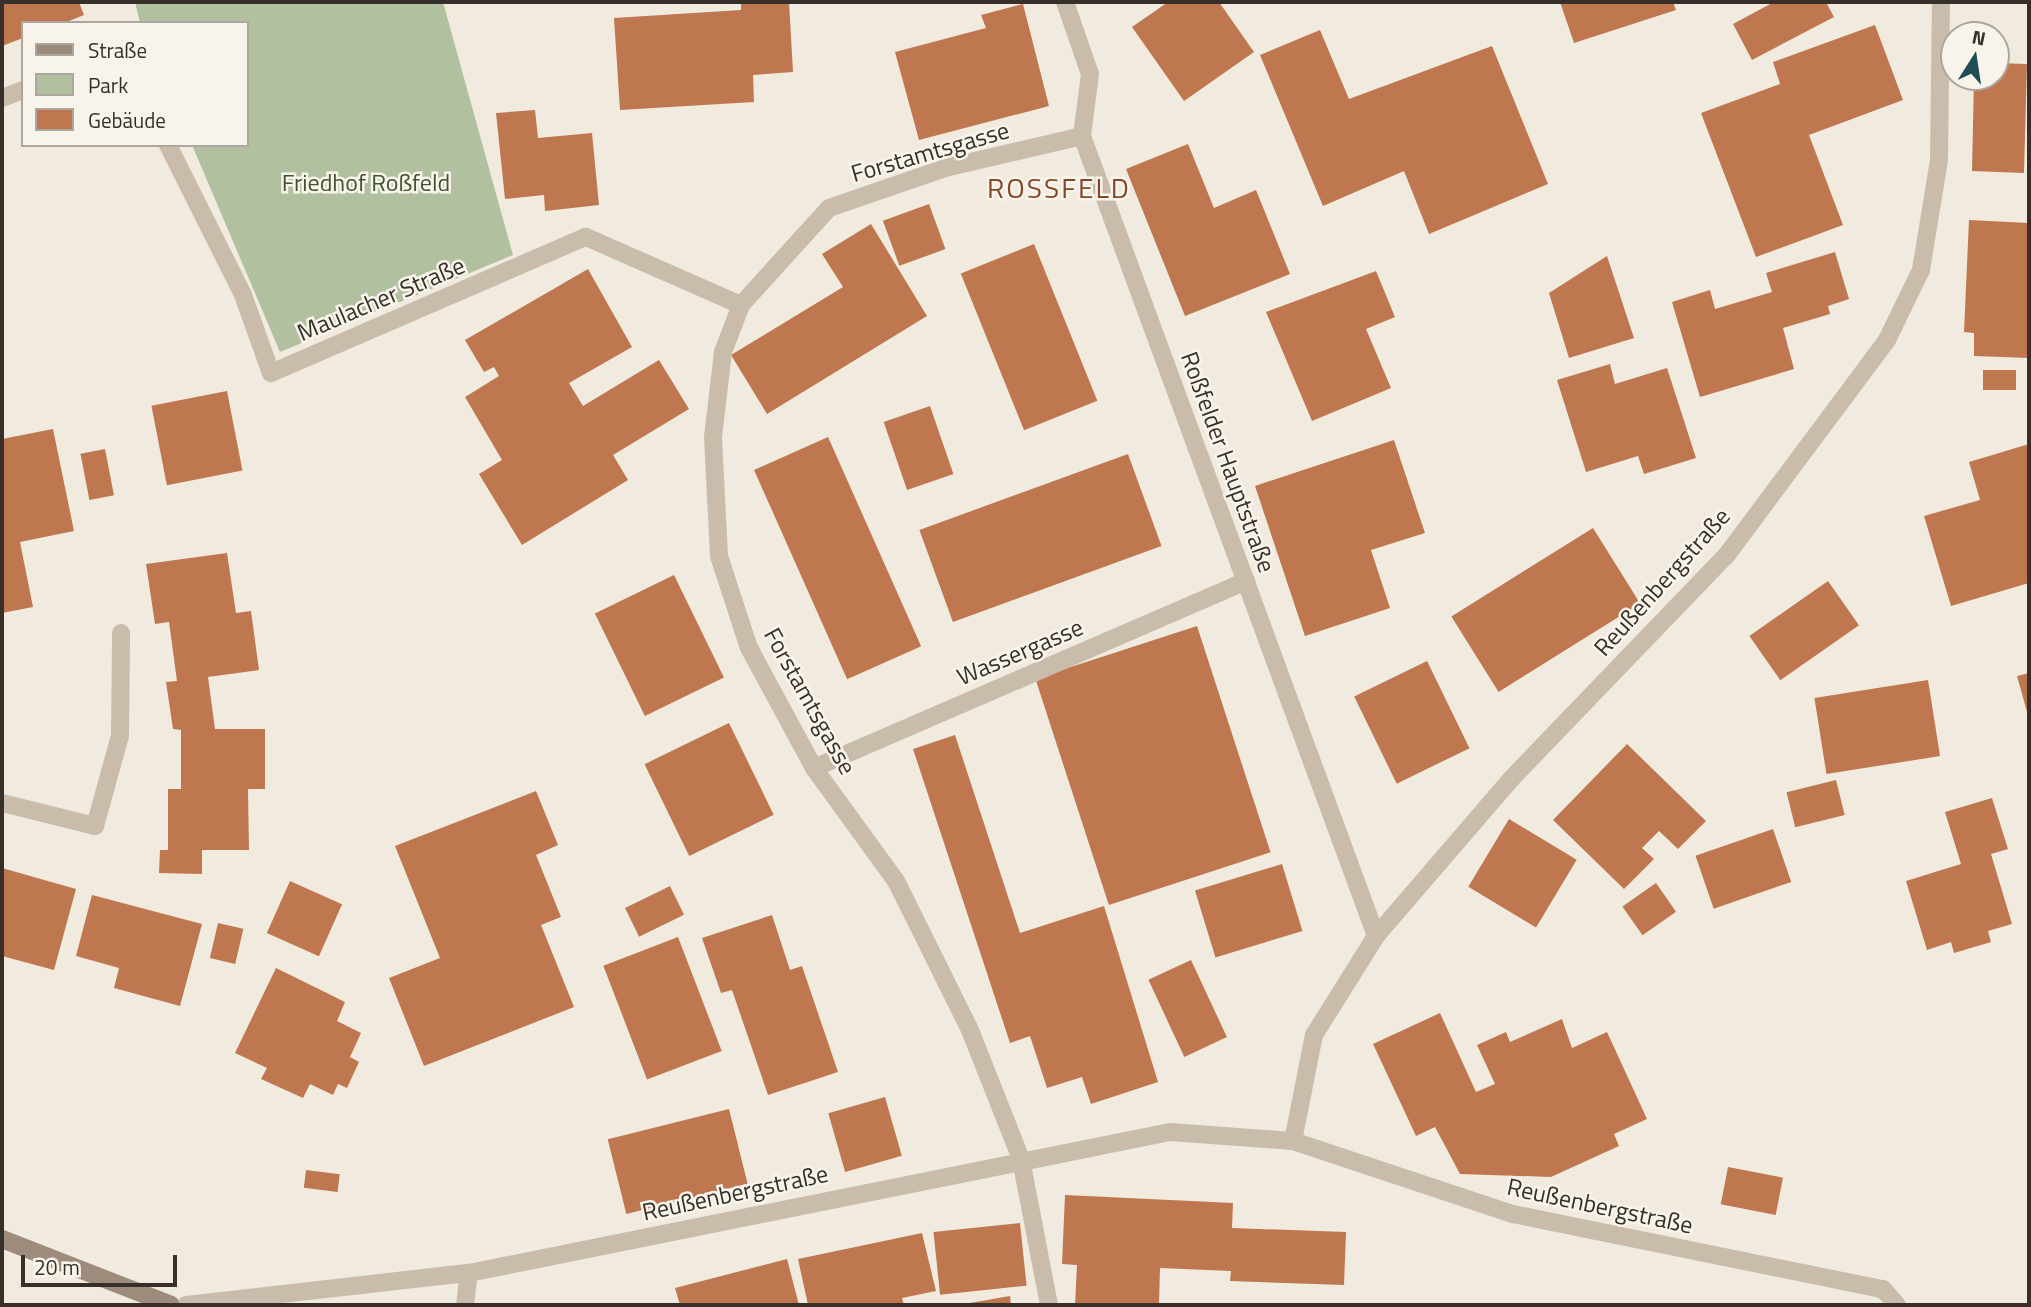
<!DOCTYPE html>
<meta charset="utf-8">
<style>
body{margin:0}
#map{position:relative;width:2031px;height:1307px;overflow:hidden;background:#f1ebdf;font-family:"Titillium Web",sans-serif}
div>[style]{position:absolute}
.green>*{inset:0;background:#b1c09f}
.building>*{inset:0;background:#bf774f;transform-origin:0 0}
.minor>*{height:18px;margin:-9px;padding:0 9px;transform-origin:9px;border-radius:9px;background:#c9bcab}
.secondary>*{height:18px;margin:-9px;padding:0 9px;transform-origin:9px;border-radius:9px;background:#9d8c7c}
span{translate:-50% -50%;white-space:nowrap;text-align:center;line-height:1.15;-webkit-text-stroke:5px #f9f4eb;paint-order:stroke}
.street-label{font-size:24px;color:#37302a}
.park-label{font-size:24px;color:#42542f}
.quarter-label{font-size:28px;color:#824727;letter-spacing:2px}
.frame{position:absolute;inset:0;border:4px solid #37302a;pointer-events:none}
.legend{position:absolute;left:21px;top:21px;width:228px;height:126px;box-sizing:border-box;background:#f9f4eb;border:2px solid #aba69e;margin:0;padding:9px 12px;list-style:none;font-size:21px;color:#37302a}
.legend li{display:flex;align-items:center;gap:14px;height:35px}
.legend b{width:35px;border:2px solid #aba69e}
.north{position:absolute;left:1940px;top:21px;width:70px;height:70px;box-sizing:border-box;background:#f9f4eb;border:2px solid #aba69e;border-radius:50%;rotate:12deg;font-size:19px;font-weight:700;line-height:28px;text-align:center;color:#37302a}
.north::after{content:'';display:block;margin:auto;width:24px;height:32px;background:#214d57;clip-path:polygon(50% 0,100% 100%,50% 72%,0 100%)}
.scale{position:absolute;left:21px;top:1255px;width:156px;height:32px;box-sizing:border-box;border:4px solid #37302a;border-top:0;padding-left:9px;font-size:21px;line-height:24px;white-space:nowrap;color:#37302a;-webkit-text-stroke:5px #f9f4eb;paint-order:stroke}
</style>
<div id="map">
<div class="green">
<div style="clip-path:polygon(135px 2px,443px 2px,513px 255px,280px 352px,192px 145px,247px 145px,247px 23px,140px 23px)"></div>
</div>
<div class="building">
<div style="clip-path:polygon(2px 2px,79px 2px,84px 15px,64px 23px,23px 23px,23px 38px,2px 46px)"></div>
<div style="clip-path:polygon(741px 2px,789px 2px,793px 72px,753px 75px,754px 102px,620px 110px,614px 18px,741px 10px)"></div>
<div style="clip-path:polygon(1168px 2px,1219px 2px,1254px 52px,1184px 101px,1132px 27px)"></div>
<div style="clip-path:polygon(1560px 2px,1673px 2px,1676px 10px,1574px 43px)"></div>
<div style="clip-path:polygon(1774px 2px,1826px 2px,1834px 17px,1752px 60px,1733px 24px)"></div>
<div style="clip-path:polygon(1023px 4px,1049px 106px,919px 140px,895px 52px,986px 28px,981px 15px)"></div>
<div style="clip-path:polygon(1875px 25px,1903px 100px,1809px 135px,1843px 225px,1756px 257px,1701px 113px,1780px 84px,1773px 62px)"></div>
<div style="clip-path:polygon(1320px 30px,1349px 99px,1492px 46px,1548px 184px,1429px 234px,1404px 171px,1323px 206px,1260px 55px)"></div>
<div style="clip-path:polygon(1996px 63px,2027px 64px,2024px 173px,1972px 171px,1974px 77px,1996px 77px)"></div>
<div style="clip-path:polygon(535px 110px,538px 138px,592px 133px,599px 205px,545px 211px,544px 195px,505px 199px,496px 113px)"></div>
<div style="clip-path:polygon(1188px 144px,1214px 208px,1256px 190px,1290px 274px,1185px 316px,1126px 169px)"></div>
<div style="left:929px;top:204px;width:48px;height:49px;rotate:70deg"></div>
<div style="clip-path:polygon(1969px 220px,2029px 223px,2029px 358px,1974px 356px,1974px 333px,1964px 332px)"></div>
<div style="clip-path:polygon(871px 224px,927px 316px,767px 414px,731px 355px,843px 287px,822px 254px)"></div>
<div style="left:1034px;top:244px;width:169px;height:79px;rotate:68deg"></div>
<div style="clip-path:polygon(1835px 252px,1849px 299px,1828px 306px,1830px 314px,1783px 328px,1794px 369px,1700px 397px,1672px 302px,1710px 290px,1715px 309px,1772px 292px,1766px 273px)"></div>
<div style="clip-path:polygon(1607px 256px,1634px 338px,1569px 358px,1549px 293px)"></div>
<div style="clip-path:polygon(588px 269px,632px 347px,569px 383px,583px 406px,659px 360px,689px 409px,613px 455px,628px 480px,522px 545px,479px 474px,502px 460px,465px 397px,499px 376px,494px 367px,484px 372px,465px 340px)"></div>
<div style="clip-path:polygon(1376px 271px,1395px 317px,1366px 329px,1391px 388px,1312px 421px,1266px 312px)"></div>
<div style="clip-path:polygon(1610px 364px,1615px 384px,1667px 368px,1696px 458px,1644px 474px,1638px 456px,1586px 472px,1557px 380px)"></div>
<div style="left:2016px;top:370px;width:20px;height:33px;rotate:90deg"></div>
<div style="left:227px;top:391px;width:81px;height:77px;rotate:79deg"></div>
<div style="left:930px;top:406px;width:72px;height:49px;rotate:71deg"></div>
<div style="clip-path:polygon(53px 429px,74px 531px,20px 542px,33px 607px,2px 613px,2px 439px)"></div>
<div style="left:828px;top:437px;width:229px;height:81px;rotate:66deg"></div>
<div style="clip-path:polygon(1394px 440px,1425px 533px,1371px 550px,1390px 608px,1305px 636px,1255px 486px)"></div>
<div style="clip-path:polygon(2029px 444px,2029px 583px,1951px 606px,1924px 516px,1980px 500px,1969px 462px)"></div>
<div style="left:105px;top:449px;width:47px;height:25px;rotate:79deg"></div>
<div style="left:1128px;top:454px;width:98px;height:222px;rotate:70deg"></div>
<div style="left:1593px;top:528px;width:89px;height:167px;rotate:58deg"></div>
<div style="clip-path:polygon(227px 553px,236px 613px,251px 611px,259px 670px,208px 677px,215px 729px,265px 729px,265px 789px,248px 789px,249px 850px,202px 850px,202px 874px,159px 873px,160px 850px,168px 850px,168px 789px,181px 789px,181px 730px,173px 729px,166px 682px,177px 681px,169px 622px,155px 624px,146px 564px)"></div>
<div style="left:674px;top:575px;width:114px;height:88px;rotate:64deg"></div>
<div style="left:1828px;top:581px;width:54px;height:96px;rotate:55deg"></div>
<div style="left:1197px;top:626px;width:238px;height:170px;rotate:72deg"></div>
<div style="left:1427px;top:661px;width:97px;height:81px;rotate:64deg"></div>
<div style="clip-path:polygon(2029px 673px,2029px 711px,2027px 712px,2017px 676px)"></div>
<div style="left:1928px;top:680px;width:77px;height:115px;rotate:81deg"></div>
<div style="left:729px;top:723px;width:102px;height:94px;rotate:64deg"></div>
<div style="clip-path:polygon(955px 735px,1020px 933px,1104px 906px,1158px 1082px,1091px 1104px,1082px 1077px,1047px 1088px,1030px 1036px,1010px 1043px,913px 749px)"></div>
<div style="clip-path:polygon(1627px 744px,1706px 821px,1678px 849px,1659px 831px,1642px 848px,1654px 859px,1624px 889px,1553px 820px)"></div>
<div style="left:1836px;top:780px;width:36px;height:51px;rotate:76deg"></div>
<div style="clip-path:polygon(536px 791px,558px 845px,536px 855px,561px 917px,541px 925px,574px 1007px,424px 1066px,389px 978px,440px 958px,395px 846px)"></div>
<div style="clip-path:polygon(1992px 798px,2008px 849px,1991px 854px,2012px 924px,1988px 931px,1991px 942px,1954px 953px,1951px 942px,1927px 950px,1906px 881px,1961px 864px,1945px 812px)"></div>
<div style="left:1509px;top:819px;width:79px;height:79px;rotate:31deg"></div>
<div style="left:1773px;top:829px;width:56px;height:82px;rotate:71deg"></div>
<div style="left:1282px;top:864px;width:70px;height:91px;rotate:73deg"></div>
<div style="clip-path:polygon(2px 868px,76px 889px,54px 970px,2px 956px)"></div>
<div style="left:290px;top:881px;width:57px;height:57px;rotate:24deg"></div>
<div style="left:1656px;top:883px;width:35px;height:41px;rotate:55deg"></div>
<div style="left:670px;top:886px;width:32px;height:50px;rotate:64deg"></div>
<div style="clip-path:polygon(92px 895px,202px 924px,180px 1006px,114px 988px,119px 968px,76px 956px)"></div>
<div style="clip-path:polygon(772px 915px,790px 970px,802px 966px,838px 1072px,768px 1095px,732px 990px,721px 993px,702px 938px)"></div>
<div style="left:218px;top:923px;width:26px;height:36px;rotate:13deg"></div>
<div style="left:678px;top:937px;width:122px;height:80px;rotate:69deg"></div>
<div style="left:1191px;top:960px;width:85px;height:47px;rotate:65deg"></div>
<div style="clip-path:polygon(276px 968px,345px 1002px,337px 1021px,361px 1033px,350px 1057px,359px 1062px,347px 1088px,338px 1084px,333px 1095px,310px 1084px,303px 1098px,261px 1079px,267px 1068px,235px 1053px)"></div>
<div style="clip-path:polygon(1440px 1013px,1476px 1092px,1495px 1084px,1477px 1045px,1506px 1032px,1510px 1042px,1562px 1019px,1572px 1048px,1607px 1032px,1647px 1119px,1614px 1134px,1619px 1146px,1551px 1177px,1460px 1174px,1435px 1127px,1416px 1136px,1373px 1044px)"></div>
<div style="left:885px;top:1097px;width:61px;height:59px;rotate:74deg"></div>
<div style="left:729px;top:1109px;width:77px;height:125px;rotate:76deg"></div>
<div style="left:1728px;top:1167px;width:56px;height:38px;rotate:11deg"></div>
<div style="left:306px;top:1170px;width:34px;height:18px;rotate:7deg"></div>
<div style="clip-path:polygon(1065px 1195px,1233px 1203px,1232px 1228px,1346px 1232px,1344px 1285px,1230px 1281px,1231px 1271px,1160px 1268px,1159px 1305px,1075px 1305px,1077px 1265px,1062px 1264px)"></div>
<div style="left:1020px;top:1223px;width:63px;height:87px;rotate:84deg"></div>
<div style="clip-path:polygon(922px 1233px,936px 1291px,902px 1298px,904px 1305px,808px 1305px,798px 1259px)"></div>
<div style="clip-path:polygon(787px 1259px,799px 1305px,680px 1305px,675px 1288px)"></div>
<div style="clip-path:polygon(1010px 1296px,1011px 1305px,965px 1305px,964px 1304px)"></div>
</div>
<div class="minor">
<div style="left:1065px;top:2px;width:76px;rotate:70.9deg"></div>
<div style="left:1090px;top:74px;width:63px;rotate:97.4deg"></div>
<div style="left:1082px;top:136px;width:852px;rotate:69.82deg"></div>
<div style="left:2px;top:98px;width:22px;rotate:-21deg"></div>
<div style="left:168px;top:145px;width:168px;rotate:63.4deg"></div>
<div style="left:243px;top:295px;width:83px;rotate:70.3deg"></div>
<div style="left:271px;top:373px;width:343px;rotate:-23.4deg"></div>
<div style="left:586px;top:237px;width:169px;rotate:23.7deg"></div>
<div style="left:814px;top:768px;width:471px;rotate:-23.4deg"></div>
<div style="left:2px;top:803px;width:96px;rotate:13.9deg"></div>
<div style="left:95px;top:826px;width:93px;rotate:-74.5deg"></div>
<div style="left:120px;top:736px;width:103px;rotate:-89.4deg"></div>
<div style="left:1293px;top:1141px;width:108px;rotate:-78.8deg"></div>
<div style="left:1314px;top:1035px;width:117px;rotate:-57.9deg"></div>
<div style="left:1376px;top:936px;width:208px;rotate:-49.3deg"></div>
<div style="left:1512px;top:778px;width:308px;rotate:-46.1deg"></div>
<div style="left:1726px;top:556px;width:269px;rotate:-53.3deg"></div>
<div style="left:1887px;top:340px;width:78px;rotate:-64.1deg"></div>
<div style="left:1921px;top:270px;width:111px;rotate:-80.7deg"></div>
<div style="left:1939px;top:160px;width:158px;rotate:-89.3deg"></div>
<div style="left:186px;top:1305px;width:285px;rotate:-6.5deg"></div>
<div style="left:469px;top:1273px;width:715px;rotate:-11.37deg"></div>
<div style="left:1170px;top:1132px;width:123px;rotate:4.2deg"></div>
<div style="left:1293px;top:1141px;width:232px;rotate:18.4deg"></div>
<div style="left:1513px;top:1214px;width:378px;rotate:11.5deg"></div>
<div style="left:1883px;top:1289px;width:21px;rotate:49deg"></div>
<div style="left:465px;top:1305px;width:32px;rotate:-83deg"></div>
<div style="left:1049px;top:1305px;width:149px;rotate:-100.9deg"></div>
<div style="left:1021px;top:1159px;width:139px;rotate:-111.6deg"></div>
<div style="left:970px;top:1030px;width:166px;rotate:-116.4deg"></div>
<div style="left:896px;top:881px;width:140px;rotate:-126deg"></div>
<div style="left:814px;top:768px;width:136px;rotate:-118.4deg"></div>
<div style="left:749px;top:648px;width:97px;rotate:-108.1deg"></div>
<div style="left:719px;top:556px;width:119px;rotate:-92.9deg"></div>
<div style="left:713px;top:437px;width:86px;rotate:-83.3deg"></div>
<div style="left:723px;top:352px;width:50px;rotate:-69deg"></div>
<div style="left:741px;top:305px;width:131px;rotate:-47.8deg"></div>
<div style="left:829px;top:208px;width:123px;rotate:-19deg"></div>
<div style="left:945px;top:168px;width:141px;rotate:-13.1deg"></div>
</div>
<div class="secondary">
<div style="left:2px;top:1239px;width:181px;rotate:21.3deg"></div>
</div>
<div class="street-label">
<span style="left:930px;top:152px;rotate:-16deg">Forstamtsgasse</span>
<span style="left:381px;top:299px;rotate:-23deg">Maulacher Straße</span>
<span style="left:1228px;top:462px;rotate:70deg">Roßfelder Hauptstraße</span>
<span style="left:1662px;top:582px;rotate:-48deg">Reußenbergstraße</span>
<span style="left:1020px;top:652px;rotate:-23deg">Wassergasse</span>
<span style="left:810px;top:701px;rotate:61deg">Forstamtsgasse</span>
<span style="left:735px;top:1193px;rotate:-12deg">Reußenbergstraße</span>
<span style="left:1600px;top:1206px;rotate:12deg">Reußenbergstraße</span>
</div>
<div class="park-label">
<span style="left:366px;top:183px">Friedhof Roßfeld</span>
</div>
<div class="quarter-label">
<span style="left:1059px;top:188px">ROSSFELD</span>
</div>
<div class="frame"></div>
<ul class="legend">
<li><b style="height:9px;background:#9d8c7c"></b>Straße</li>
<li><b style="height:19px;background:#b1c09f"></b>Park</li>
<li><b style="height:19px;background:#bf774f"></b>Gebäude</li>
</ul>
<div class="north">N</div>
<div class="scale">20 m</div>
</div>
